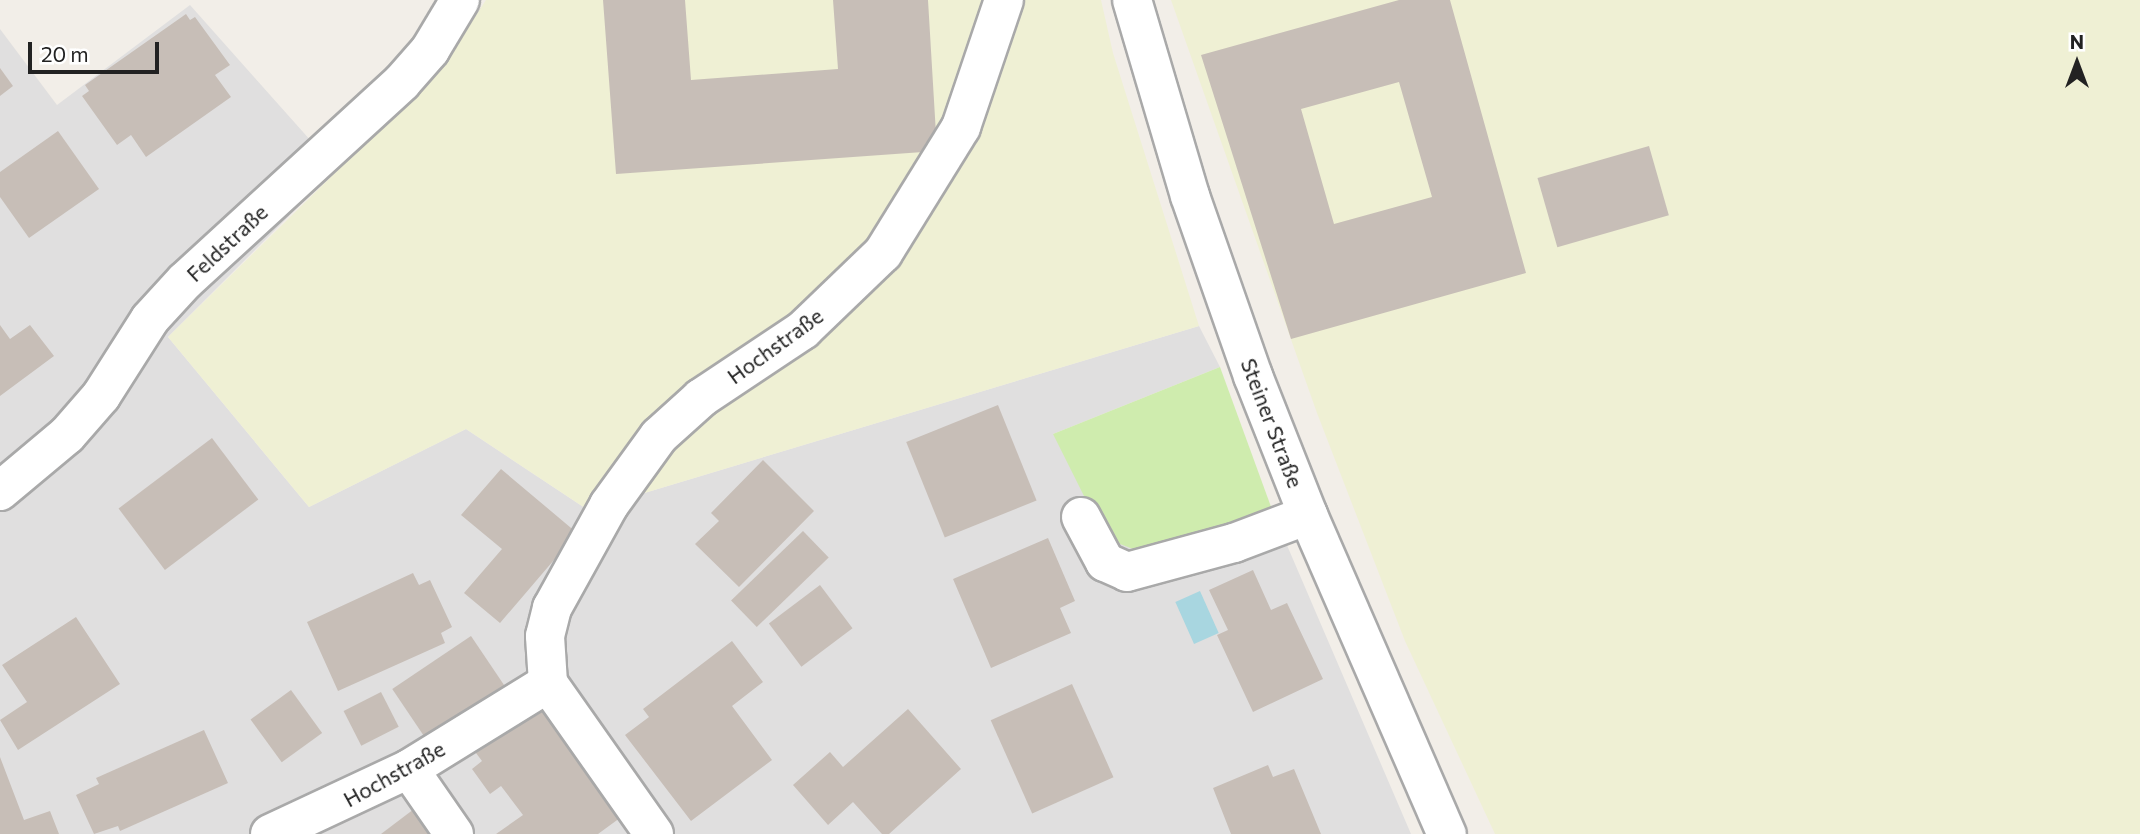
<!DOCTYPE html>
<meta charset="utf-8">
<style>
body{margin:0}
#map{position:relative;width:2140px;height:834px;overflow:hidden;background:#f2eee8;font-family:Commissioner,sans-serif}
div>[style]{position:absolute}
.residential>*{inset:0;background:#e0dfdf}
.farmland>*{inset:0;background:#eff0d4}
.grass>*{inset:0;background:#cfecae}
.water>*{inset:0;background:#a8d6e0;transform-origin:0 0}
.building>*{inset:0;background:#c7beb7;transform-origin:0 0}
.roads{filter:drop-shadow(2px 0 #a9a9a9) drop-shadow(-2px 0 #a9a9a9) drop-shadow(0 2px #a9a9a9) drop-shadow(0 -2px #a9a9a9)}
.minor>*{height:38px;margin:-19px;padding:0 19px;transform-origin:19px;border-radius:19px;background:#fff}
span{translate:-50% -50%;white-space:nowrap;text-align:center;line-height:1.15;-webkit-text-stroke:6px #fff;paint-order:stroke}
.street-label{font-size:21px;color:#222}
.north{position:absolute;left:2042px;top:28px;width:70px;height:70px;-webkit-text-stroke:5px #fff;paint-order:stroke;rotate:0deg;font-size:19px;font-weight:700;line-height:28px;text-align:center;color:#222}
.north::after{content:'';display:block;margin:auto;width:24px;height:32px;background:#222;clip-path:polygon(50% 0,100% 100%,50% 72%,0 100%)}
.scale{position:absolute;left:28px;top:42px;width:131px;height:32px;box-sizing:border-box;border:4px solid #222;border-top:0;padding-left:9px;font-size:21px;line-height:24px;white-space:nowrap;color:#222;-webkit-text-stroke:5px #fff;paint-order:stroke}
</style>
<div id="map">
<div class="residential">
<div style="clip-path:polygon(190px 5px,336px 169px,168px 337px,309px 507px,466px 429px,588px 510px,1199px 326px,1220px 367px,1053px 434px,1274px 515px,1411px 834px,0 834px,0 29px,57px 105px)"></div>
</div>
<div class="farmland">
<div style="clip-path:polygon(486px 0,1101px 0,1113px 53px,1199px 326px,588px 510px,466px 429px,309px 507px,168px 337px,440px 70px)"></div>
<div style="clip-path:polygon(1171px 0,2140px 0,2140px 834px,1495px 834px,1405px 641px,1317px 413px)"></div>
</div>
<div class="grass">
<div style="clip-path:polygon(1220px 367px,1274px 515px,1146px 554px,1120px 544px,1090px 508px,1053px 434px)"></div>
</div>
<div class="water">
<div style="left:1200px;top:591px;width:46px;height:27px;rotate:66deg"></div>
</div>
<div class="building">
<div style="clip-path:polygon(603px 0,685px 0,691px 80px,838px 69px,833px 0,928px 0,937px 151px,616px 174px)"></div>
<div style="clip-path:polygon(evenodd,1399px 0,1450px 0,1526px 273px,1291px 339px,1201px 55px,1399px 0,1399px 82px,1432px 197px,1334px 224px,1301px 109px,1399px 82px)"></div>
<div style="clip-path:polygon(186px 14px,190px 20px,195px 17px,230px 65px,215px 75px,231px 97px,146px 157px,131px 135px,117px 145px,82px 96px,89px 91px,85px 85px)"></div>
<div style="clip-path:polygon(0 68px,13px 86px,0 96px)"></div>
<div style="clip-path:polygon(58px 131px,99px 189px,29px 238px,0 197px,0 172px)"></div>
<div style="left:1649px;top:146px;width:72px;height:116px;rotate:74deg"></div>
<div style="clip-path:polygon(0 325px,10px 339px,30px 325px,54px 356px,0 396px)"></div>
<div style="left:998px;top:405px;width:103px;height:99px;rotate:68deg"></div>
<div style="left:212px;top:438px;width:77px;height:117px;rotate:53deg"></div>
<div style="clip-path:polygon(763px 460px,814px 511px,739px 587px,695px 544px,719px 521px,711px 513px)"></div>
<div style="clip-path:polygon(501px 469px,577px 533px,500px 623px,464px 593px,502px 549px,461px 515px)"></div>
<div style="left:803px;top:531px;width:37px;height:100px;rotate:46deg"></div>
<div style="clip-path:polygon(1048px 538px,1075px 601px,1060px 608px,1071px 633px,991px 668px,953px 579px)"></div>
<div style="clip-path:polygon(1253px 570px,1271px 610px,1287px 603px,1323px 679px,1253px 712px,1217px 635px,1228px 630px,1209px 590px)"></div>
<div style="clip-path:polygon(413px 573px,419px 585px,430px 580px,452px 627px,441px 633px,445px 643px,338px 691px,307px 622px)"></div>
<div style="left:820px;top:585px;width:54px;height:64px;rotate:53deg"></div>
<div style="clip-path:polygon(76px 617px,120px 684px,18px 750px,0 720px,27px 702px,2px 665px)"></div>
<div style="left:471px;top:636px;width:63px;height:95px;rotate:56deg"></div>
<div style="clip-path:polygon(732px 641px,763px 682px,732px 706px,772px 760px,691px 821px,625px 735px,649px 717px,643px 709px)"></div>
<div style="left:1072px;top:684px;width:102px;height:89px;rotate:66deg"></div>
<div style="left:291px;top:690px;width:53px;height:50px;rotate:54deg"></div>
<div style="left:381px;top:692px;width:39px;height:42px;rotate:63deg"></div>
<div style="clip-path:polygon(535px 697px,624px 815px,598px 834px,496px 834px,523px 815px,501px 786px,490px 794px,472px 769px,482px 761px,470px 745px)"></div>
<div style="clip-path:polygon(908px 709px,961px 769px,889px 834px,882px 834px,853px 802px,828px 825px,793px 785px,830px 752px,843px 767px)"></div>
<div style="clip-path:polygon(204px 730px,228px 783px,120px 831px,118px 826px,94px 834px,76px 795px,99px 784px,96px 778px)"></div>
<div style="clip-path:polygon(0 757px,24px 820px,50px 811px,59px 834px,0 834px)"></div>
<div style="clip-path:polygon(1268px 765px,1273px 777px,1294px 769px,1321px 834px,1231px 834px,1213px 788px)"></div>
<div style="clip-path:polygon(414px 809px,432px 834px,381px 834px)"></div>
</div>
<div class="roads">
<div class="minor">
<div style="left:1132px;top:0;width:204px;rotate:73.5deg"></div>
<div style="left:1190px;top:196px;width:191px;rotate:70.7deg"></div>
<div style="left:1253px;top:376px;width:149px;rotate:68.4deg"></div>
<div style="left:1308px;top:515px;width:348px;rotate:66.5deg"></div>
<div style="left:0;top:491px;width:87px;rotate:-39.9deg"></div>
<div style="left:67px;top:435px;width:52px;rotate:-48.9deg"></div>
<div style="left:101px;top:396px;width:91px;rotate:-57.5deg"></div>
<div style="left:150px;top:319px;width:52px;rotate:-47.4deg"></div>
<div style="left:185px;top:281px;width:294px;rotate:-42.5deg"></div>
<div style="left:402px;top:82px;width:43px;rotate:-48.8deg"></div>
<div style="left:430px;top:50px;width:58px;rotate:-59deg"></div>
<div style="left:1081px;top:517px;width:51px;rotate:61.9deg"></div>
<div style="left:1105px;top:562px;width:24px;rotate:24deg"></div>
<div style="left:1127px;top:572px;width:111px;rotate:-15.2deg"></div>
<div style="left:1234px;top:543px;width:79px;rotate:-20.7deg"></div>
<div style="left:409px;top:769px;width:79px;rotate:55.3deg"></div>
<div style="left:270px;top:834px;width:153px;rotate:-25.1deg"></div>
<div style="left:409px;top:769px;width:163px;rotate:-31.7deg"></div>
<div style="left:654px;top:834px;width:184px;rotate:-125.1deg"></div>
<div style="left:548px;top:683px;width:47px;rotate:-93.7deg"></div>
<div style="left:545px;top:636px;width:29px;rotate:-76deg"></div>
<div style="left:552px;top:608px;width:118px;rotate:-61deg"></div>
<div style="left:609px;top:505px;width:85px;rotate:-54.1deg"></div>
<div style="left:659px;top:436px;width:57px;rotate:-42.1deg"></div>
<div style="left:701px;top:398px;width:123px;rotate:-33.7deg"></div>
<div style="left:803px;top:330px;width:111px;rotate:-43.9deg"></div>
<div style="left:883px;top:253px;width:148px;rotate:-58.2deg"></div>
<div style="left:961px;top:127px;width:134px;rotate:-71.3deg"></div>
</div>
</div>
<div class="street-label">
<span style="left:227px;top:243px;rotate:-43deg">Feldstraße</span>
<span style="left:775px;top:346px;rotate:-36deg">Hochstraße</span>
<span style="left:1272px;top:423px;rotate:69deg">Steiner Straße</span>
<span style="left:394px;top:774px;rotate:-29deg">Hochstraße</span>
</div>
<div class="north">N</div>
<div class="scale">20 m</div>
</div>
